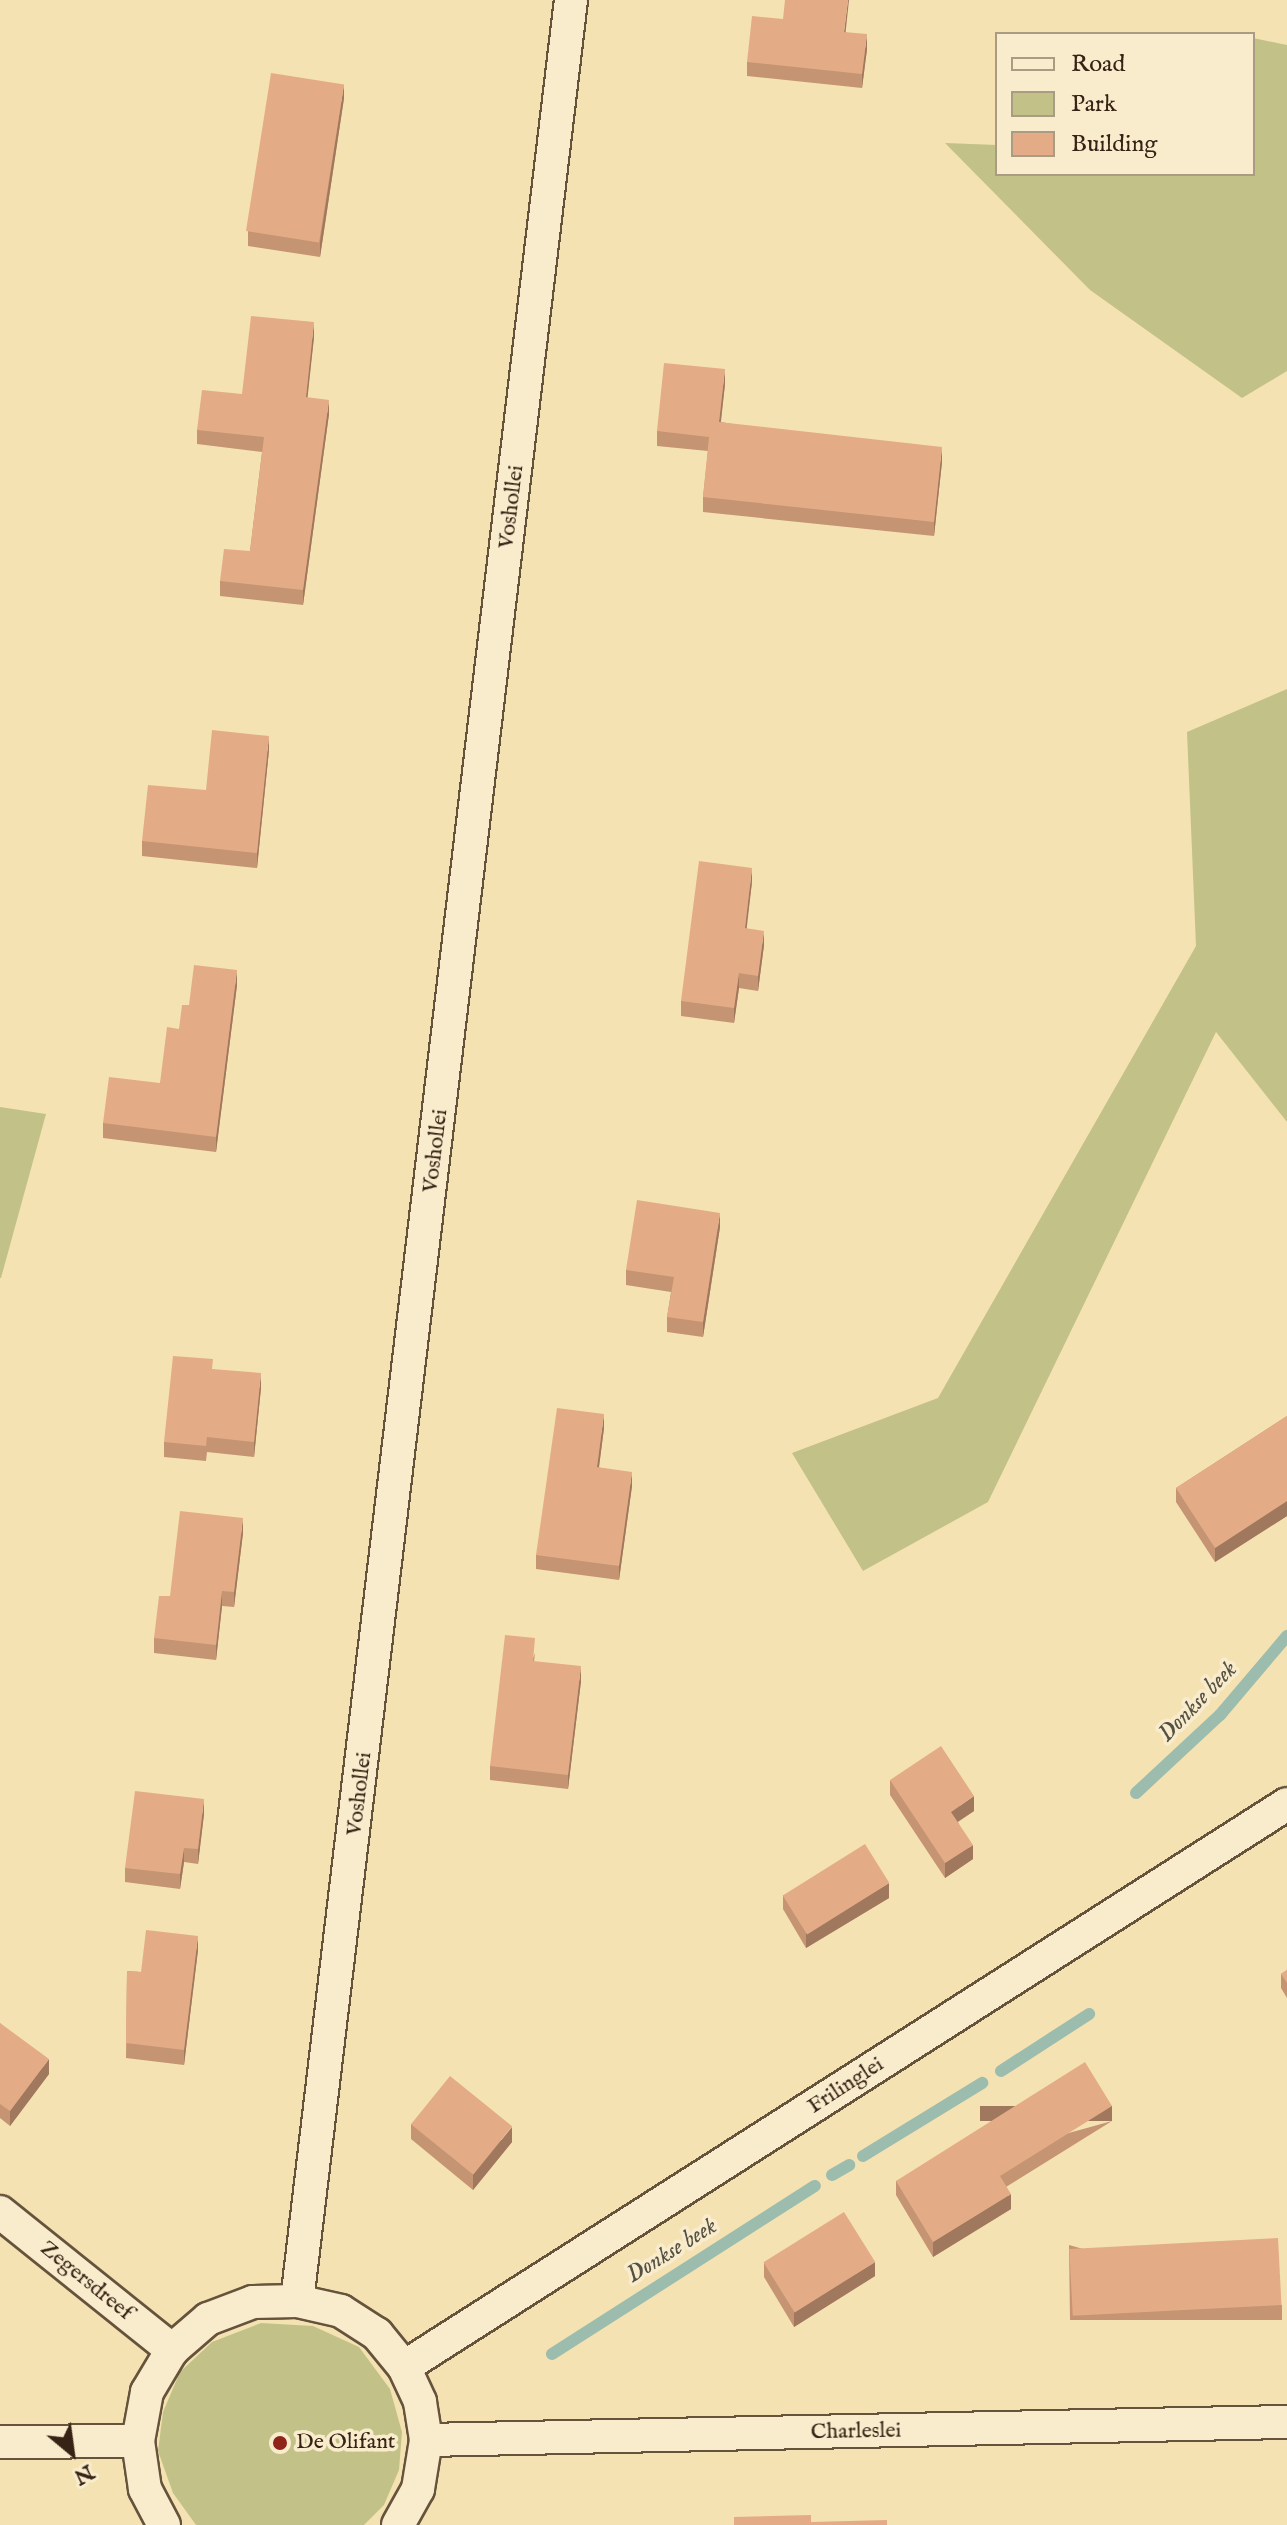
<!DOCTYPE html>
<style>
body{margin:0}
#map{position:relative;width:1287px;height:2525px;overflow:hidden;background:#f5e2b2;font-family:"IM FELL English",serif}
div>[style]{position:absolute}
.green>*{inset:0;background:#c2c288}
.stream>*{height:12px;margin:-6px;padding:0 6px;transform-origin:6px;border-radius:6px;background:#9cbdae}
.roads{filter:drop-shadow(2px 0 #66533c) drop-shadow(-2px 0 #66533c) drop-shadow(0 2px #66533c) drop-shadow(0 -2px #66533c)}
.minor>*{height:32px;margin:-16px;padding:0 16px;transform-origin:16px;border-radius:16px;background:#f8eccd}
.wall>*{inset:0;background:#c49473}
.shaded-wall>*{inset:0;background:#a0785e;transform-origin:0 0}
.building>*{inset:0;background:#e4ac86;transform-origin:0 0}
.dots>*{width:22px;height:22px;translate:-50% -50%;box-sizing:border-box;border:4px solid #f8eccd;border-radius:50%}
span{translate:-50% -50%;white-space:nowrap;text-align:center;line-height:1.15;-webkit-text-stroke:7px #f8eccd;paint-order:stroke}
.street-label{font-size:22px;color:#362315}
.poi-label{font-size:22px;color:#362315}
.left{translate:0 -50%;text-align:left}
.water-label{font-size:24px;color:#555143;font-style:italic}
.legend{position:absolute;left:995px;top:32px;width:260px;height:144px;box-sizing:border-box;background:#f8eccd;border:2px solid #aa9c83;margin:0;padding:10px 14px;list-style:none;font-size:24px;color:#362315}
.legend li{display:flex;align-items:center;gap:16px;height:40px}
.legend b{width:40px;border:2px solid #aa9c83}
.north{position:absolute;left:32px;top:2413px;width:80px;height:80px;-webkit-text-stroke:6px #f8eccd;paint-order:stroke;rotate:151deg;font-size:22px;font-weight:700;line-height:32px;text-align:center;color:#362315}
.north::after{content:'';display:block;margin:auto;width:28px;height:36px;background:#362315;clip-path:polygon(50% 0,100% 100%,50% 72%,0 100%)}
</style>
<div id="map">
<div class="green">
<div style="clip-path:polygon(1253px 38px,1287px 45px,1287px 371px,1242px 398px,1090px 290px,945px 143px,997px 145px,997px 174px,1253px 174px)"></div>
<div style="clip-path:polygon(1287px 689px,1287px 1122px,1216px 1032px,988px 1502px,863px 1571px,792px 1453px,938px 1398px,1196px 946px,1187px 732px)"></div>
<div style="clip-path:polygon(0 1107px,46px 1114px,1px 1278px,0 1278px)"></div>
<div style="clip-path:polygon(261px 2323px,313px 2326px,359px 2347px,390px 2389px,402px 2432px,399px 2470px,384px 2505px,364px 2525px,196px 2525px,173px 2493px,158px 2451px,163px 2412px,180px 2372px,212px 2342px)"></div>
</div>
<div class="stream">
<div style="left:1136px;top:1793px;width:115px;rotate:-42.9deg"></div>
<div style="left:1220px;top:1715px;width:104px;rotate:-49.7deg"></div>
<div style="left:1001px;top:2071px;width:105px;rotate:-32.9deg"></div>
<div style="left:863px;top:2156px;width:140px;rotate:-31.5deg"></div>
<div style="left:832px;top:2175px;width:20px;rotate:-30deg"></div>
<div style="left:552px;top:2354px;width:312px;rotate:-32.6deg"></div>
</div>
<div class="roads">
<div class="minor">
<div style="left:0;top:2212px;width:221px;rotate:38.7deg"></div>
<div style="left:297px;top:2301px;width:2317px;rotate:-83.21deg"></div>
<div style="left:404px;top:2367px;width:1047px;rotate:-32.52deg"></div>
<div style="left:426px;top:2440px;width:861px;rotate:-1.2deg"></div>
<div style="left:0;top:2442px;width:138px;rotate:-0.4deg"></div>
<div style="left:164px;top:2525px;width:41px;rotate:-117.8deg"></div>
<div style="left:145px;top:2489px;width:49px;rotate:-98.3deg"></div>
<div style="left:138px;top:2441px;width:50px;rotate:-79.6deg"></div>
<div style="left:147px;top:2392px;width:49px;rotate:-59.2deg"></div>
<div style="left:172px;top:2350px;width:48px;rotate:-40.7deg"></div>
<div style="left:208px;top:2319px;width:48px;rotate:-20.7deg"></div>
<div style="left:253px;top:2302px;width:44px;rotate:-1.3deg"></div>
<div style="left:297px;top:2301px;width:45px;rotate:12.8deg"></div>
<div style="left:341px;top:2311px;width:43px;rotate:32.6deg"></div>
<div style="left:377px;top:2334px;width:43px;rotate:50.7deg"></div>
<div style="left:404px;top:2367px;width:38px;rotate:65deg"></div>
<div style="left:420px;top:2402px;width:38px;rotate:81deg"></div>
<div style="left:426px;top:2440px;width:50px;rotate:99.3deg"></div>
<div style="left:418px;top:2489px;width:41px;rotate:119.1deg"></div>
</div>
</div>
<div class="wall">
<div style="clip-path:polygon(783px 19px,846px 32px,867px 49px,862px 88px,747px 76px,747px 62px)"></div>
<div style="clip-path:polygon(344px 98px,320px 257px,248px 246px,248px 231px)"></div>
<div style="clip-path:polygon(314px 337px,307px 397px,329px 414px,303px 605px,220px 596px,220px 581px,250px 551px,262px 452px,197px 444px,197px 430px)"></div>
<div style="clip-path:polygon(725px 384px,721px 422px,942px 462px,934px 536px,703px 512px,703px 497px,708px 451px,657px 446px,657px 431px)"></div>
<div style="clip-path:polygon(269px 750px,257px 868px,142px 856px,142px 841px,206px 790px)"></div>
<div style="clip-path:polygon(752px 882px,746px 928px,764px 945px,758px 991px,739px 988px,734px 1023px,681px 1016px,681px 1001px)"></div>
<div style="clip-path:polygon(237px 985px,216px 1152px,103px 1138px,103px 1123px,160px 1083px,179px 1029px,189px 1005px)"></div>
<div style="clip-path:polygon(720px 1227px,703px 1337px,667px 1332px,667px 1317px,671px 1292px,626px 1285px,626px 1270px)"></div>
<div style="clip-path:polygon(213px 1369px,261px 1388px,254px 1457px,207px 1452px,206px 1461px,164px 1457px,164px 1442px)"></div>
<div style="clip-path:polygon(1287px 1416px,1287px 1516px,1215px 1562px,1176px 1502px,1176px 1488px)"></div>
<div style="clip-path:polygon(604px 1428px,599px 1467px,632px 1486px,619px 1580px,536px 1569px,536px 1555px)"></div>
<div style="clip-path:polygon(243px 1533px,234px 1607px,222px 1606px,216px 1660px,154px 1653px,154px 1638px,170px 1596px)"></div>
<div style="clip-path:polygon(535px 1653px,534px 1662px,581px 1681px,568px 1789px,490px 1780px,490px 1766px)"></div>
<div style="clip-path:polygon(890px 1780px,974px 1811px,958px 1822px,973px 1859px,945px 1878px,890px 1795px)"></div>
<div style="clip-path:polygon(204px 1814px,198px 1864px,184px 1862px,180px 1889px,125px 1882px,125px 1868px)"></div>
<div style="clip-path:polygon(783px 1895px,889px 1898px,806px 1948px,783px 1909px)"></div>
<div style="clip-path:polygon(198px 1950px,184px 2065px,126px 2058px,127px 1971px,141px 1972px)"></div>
<div style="clip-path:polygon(1287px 1970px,1287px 1998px,1281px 1988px,1281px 1974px)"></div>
<div style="clip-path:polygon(0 2023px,49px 2074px,10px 2126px,0 2118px)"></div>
<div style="clip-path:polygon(1112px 2121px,1006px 2187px,1011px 2209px,933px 2257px,896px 2195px,896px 2181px)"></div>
<div style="clip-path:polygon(411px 2124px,512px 2142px,473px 2190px,411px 2139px)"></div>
<div style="clip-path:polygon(1069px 2245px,1282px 2305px,1282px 2320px,1070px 2320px)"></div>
<div style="clip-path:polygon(764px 2263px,875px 2276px,794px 2327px,764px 2277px)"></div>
</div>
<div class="shaded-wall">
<div style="clip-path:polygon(848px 0,849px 0,844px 47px,844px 32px)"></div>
<div style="clip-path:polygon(867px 34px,867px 49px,862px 88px,862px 74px)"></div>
<div style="clip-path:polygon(344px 84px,344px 98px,320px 257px,320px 242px)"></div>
<div style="clip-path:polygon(314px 322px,314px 337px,306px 412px,306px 397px)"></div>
<div style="clip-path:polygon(725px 369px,725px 384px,719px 436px,719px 422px)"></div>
<div style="clip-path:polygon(329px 400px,329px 414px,303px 605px,303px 590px)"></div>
<div style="clip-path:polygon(942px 447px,942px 462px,934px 536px,934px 522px)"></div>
<div style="clip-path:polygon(269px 736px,269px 750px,257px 868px,257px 853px)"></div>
<div style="clip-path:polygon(752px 868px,752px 882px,745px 943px,745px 928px)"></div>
<div style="clip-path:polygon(764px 931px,764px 945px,758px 991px,758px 976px)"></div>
<div style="clip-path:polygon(237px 970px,237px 985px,216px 1152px,216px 1137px)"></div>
<div style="clip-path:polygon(739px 973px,739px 988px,734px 1023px,734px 1008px)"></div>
<div style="clip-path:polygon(720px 1213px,720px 1227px,703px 1337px,703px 1322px)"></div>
<div style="clip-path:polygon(261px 1373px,261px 1388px,254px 1457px,254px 1442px)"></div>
<div style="clip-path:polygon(604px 1414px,604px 1428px,597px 1482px,597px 1467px)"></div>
<div style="clip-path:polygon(632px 1472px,632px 1486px,619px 1580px,619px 1566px)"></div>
<div style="clip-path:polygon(1287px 1501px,1287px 1516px,1215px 1562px,1215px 1548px)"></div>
<div style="clip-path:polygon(243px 1518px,243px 1533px,234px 1607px,234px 1592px)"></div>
<div style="clip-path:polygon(222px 1591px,222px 1606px,216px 1660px,216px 1645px)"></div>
<div style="clip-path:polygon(581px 1666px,581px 1681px,568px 1789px,568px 1775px)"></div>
<div style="clip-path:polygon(974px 1796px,974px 1811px,951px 1826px,951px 1812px)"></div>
<div style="clip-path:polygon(204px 1799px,204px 1814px,198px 1864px,198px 1849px)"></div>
<div style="clip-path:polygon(973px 1845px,973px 1859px,945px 1878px,945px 1863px)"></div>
<div style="clip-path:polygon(184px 1848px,184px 1862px,180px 1889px,180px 1874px)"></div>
<div style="clip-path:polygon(889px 1883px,889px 1898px,806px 1948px,806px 1933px)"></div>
<div style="clip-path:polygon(198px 1936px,198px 1950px,184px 2065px,184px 2050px)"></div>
<div style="clip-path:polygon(49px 2059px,49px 2074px,10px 2126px,10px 2111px)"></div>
<div style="left:1112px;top:2106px;width:15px;height:132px;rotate:90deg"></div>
<div style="clip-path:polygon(512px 2127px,512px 2142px,473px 2190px,473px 2175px)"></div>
<div style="clip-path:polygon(1011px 2194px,1011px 2209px,933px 2257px,933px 2242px)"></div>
<div style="clip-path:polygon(875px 2262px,875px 2276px,794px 2327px,794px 2312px)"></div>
</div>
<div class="building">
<div style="clip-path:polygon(785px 0,848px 0,844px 32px,867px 34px,862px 74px,747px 62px,752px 16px,783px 19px)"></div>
<div style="left:271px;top:73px;width:74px;height:160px;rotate:9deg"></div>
<div style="clip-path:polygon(251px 316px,314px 322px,306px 397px,329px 400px,303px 590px,220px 581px,224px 549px,250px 551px,264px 437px,197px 430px,202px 390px,242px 394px)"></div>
<div style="clip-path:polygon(664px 363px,725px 369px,719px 422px,942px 447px,934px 522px,703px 497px,709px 437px,657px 431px)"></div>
<div style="clip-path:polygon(212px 730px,269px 736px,257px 853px,142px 841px,148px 785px,206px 790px)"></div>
<div style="clip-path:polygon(699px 861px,752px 868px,745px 928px,764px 931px,758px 976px,739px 973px,734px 1008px,681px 1001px)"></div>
<div style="clip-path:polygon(194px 965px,237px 970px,216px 1137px,103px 1123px,109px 1077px,160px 1083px,167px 1027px,179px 1029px,182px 1005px,189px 1005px)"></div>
<div style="clip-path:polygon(637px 1200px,720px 1213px,703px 1322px,667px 1317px,674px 1277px,626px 1270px)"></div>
<div style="clip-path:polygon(173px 1356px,213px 1359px,212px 1369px,261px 1373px,254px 1442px,207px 1437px,206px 1446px,164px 1442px)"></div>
<div style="clip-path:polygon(557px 1408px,604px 1414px,597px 1467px,632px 1472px,619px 1566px,536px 1555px)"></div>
<div style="clip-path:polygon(1287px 1416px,1287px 1501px,1215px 1548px,1176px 1488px)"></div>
<div style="clip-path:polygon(180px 1511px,243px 1518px,234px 1592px,222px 1591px,216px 1645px,154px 1638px,159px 1596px,170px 1596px)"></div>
<div style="clip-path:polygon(505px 1635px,535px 1638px,533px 1661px,581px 1666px,568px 1775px,490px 1766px)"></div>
<div style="clip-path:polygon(941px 1746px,974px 1796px,951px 1812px,973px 1845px,945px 1863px,890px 1780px)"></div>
<div style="clip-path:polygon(135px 1791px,204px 1799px,198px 1849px,184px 1848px,180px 1874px,125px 1868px)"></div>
<div style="left:865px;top:1844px;width:46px;height:97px;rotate:58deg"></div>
<div style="clip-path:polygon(146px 1930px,198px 1936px,184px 2050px,126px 2043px,127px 1971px,141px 1972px)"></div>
<div style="clip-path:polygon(1287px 1970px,1287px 1983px,1281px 1974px)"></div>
<div style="clip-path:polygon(0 2023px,49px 2059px,10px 2111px,0 2104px)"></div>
<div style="clip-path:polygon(1085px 2062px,1112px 2106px,1000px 2176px,1011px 2194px,933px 2242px,896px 2181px)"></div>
<div style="left:450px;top:2076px;width:80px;height:62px;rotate:39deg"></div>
<div style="left:844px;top:2212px;width:59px;height:95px;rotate:58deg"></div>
<div style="left:1278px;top:2238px;width:67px;height:209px;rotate:87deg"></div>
<div style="clip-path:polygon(811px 2515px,811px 2522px,887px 2520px,887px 2525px,734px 2525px,734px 2517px)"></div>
</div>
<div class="dots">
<div style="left:280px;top:2443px;background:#8f2418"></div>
</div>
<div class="street-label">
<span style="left:512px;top:507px;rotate:-83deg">Voshollei</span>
<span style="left:436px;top:1151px;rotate:-83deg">Voshollei</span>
<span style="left:360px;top:1794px;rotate:-83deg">Voshollei</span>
<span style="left:846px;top:2086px;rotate:-33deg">Frilinglei</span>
<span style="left:86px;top:2281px;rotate:39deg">Zegersdreef</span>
<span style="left:856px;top:2432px;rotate:-1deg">Charleslei</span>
</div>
<div class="poi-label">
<span class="left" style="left:296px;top:2443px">De Olifant</span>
</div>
<div class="water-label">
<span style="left:1198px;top:1702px;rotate:-46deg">Donkse beek</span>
<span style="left:672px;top:2251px;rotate:-32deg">Donkse beek</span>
</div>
<ul class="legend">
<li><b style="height:10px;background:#f8eccd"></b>Road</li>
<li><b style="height:22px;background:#c2c288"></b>Park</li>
<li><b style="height:22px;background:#e4ac86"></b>Building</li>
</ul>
<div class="north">N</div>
</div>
